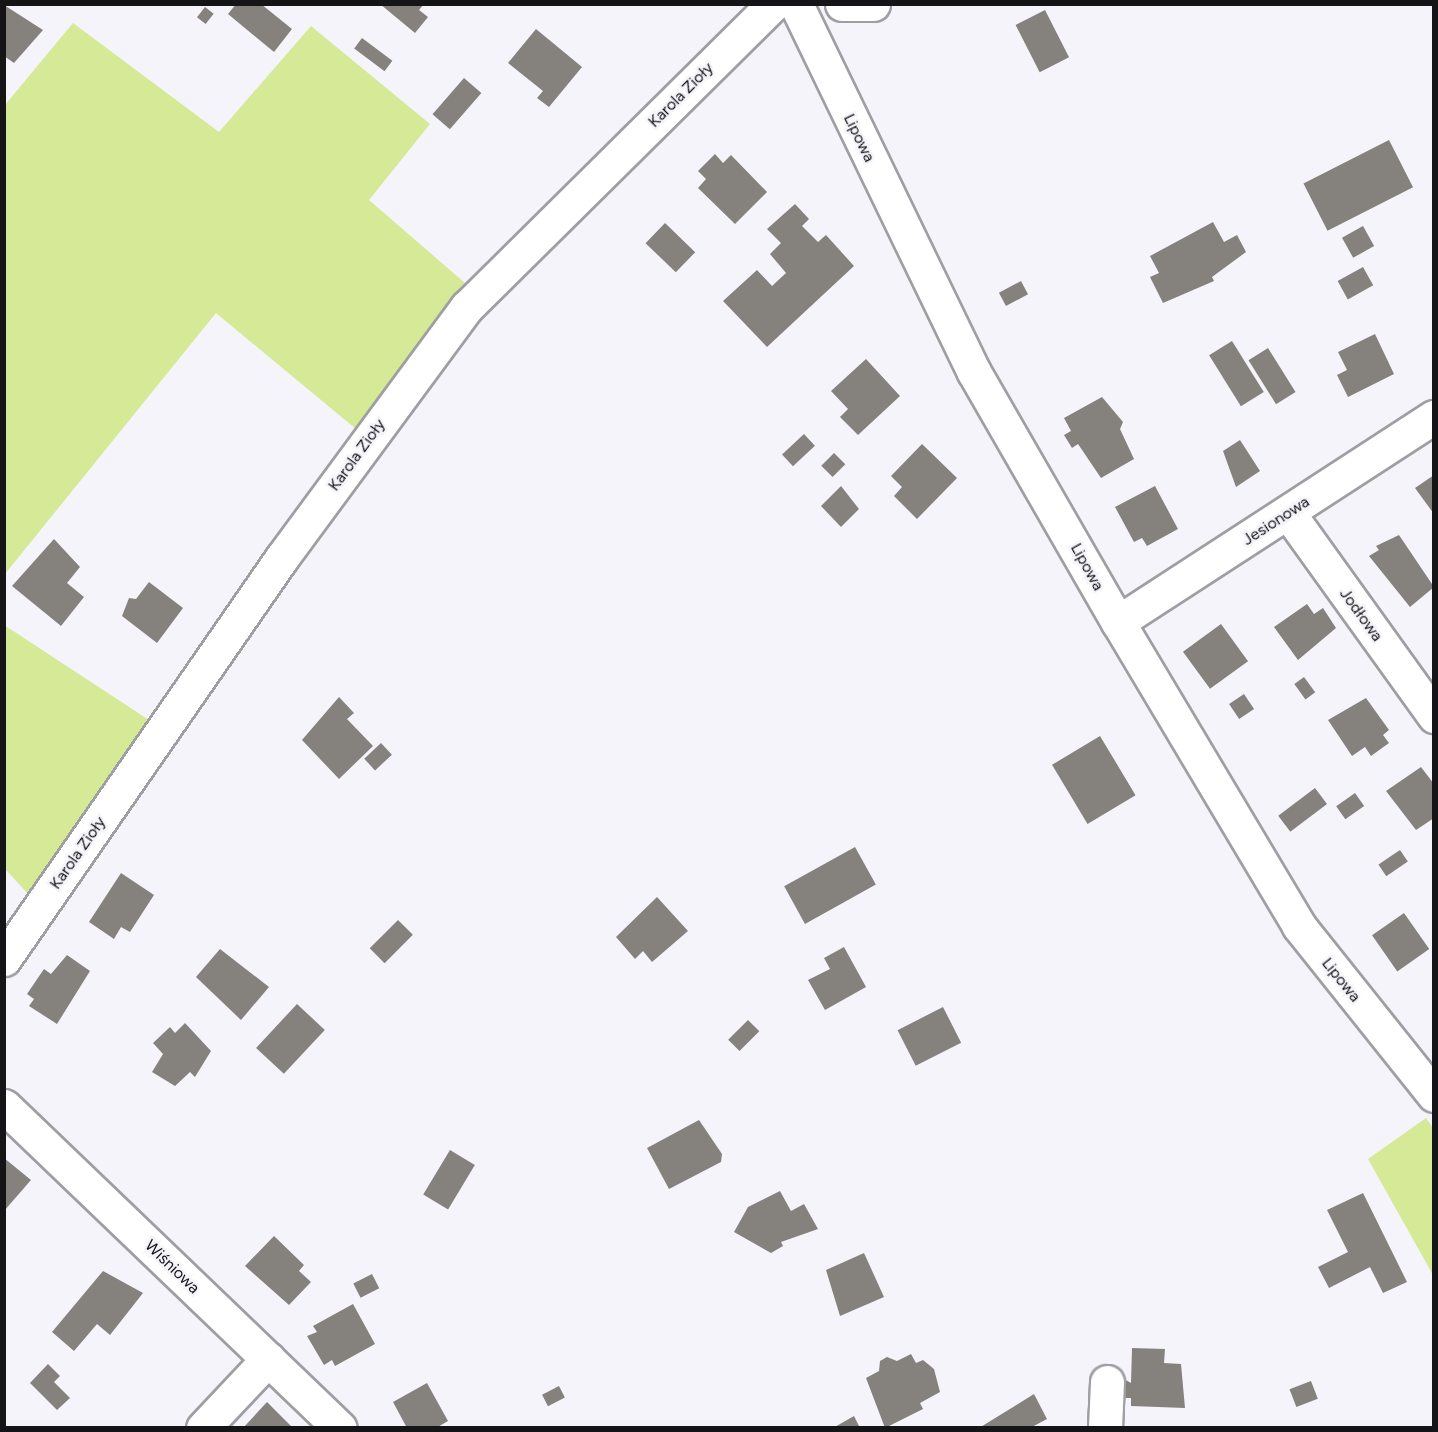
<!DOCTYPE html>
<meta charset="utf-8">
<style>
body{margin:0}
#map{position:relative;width:1438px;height:1432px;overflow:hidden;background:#f4f4fa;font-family:Figtree,sans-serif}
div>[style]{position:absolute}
.green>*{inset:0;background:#d6e996}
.building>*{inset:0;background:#85827e;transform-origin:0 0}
.roads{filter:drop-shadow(2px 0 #9e9ea3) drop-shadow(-2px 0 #9e9ea3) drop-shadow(0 2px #9e9ea3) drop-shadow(0 -2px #9e9ea3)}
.minor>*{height:33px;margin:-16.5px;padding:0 16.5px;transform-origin:16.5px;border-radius:16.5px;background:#fff}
span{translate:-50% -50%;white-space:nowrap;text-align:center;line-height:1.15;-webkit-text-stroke:5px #f4f4fa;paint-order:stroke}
.street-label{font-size:16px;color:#151517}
.frame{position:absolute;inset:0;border:6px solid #151517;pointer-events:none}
</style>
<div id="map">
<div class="green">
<div style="clip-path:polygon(73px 23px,219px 132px,311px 26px,430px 124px,369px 200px,465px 283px,356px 429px,216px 313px,5px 574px,5px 105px)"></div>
<div style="clip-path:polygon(4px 625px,149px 720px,31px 897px,5px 869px)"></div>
<div style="clip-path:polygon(1426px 1118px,1433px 1128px,1433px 1275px,1368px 1159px)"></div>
</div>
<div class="building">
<div style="clip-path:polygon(236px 4px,261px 4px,292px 29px,274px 52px,228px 14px)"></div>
<div style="clip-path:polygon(380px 4px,424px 4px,419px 10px,428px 17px,415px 33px)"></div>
<div style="clip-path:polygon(4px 5px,43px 30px,14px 63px,4px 56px)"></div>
<div style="left:205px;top:7px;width:11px;height:13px;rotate:38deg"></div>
<div style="left:1045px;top:10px;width:53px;height:33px;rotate:63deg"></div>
<div style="clip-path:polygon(536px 29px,582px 67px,549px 107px,537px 98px,543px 91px,508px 63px)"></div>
<div style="left:362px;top:38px;width:38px;height:13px;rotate:37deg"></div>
<div style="left:464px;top:78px;width:23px;height:48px;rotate:41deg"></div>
<div style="left:1389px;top:140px;width:53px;height:96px;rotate:63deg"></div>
<div style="clip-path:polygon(715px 154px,723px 163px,731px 155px,767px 192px,735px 224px,698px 188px,706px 179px,698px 171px)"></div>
<div style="clip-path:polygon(795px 204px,809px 219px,802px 226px,818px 242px,826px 235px,854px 266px,767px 347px,723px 301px,757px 270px,772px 286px,786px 273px,770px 254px,781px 243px,767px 229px)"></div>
<div style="clip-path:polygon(1213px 222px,1224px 242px,1237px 235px,1246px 252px,1212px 277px,1214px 281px,1163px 303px,1150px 277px,1159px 273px,1150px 256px)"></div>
<div style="left:665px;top:223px;width:42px;height:28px;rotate:44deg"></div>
<div style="left:1363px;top:226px;width:23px;height:24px;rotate:61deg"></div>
<div style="left:1363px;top:267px;width:21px;height:29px;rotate:61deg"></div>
<div style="left:1021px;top:281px;width:15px;height:25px;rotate:62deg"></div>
<div style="clip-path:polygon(1375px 334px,1394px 374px,1348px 397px,1337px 375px,1347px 370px,1338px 352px)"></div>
<div style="left:1232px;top:341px;width:60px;height:27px;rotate:58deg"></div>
<div style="left:1268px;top:348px;width:52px;height:23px;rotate:58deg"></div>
<div style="clip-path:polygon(866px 359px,900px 396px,858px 435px,840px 417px,848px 409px,831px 391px)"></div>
<div style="clip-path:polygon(1102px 397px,1123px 422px,1120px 429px,1134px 459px,1101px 478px,1078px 444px,1072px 448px,1064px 435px,1071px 431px,1064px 418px)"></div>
<div style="left:804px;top:434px;width:16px;height:30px;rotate:47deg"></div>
<div style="clip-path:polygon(1240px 440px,1260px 471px,1236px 487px,1223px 451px)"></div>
<div style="clip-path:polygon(922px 444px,957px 478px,917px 519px,894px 496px,902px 487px,891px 476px)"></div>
<div style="left:834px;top:453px;width:16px;height:18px;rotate:45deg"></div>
<div style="clip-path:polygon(1434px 475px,1434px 514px,1415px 488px)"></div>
<div style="clip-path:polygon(841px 486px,859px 509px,841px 527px,821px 506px)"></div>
<div style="clip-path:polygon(1155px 486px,1178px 529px,1147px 546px,1142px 538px,1134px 542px,1115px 507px)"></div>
<div style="clip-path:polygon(1399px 535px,1434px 587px,1410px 607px,1369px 556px,1379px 550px,1376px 546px)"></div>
<div style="clip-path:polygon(54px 539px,80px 567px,67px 583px,84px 597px,61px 626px,12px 586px)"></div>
<div style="clip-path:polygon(149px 582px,183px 608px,157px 643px,122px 616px,129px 598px,136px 599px)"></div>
<div style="clip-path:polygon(1307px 604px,1314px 614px,1323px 608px,1336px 628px,1298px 660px,1274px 627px)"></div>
<div style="left:1221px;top:624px;width:46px;height:47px;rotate:54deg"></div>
<div style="left:1304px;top:677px;width:19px;height:12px;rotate:54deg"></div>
<div style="left:1244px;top:694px;width:18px;height:18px;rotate:56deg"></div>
<div style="clip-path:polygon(339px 697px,354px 713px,347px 719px,373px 746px,339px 779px,302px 740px)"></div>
<div style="clip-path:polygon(1366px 698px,1389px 730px,1383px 735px,1389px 743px,1371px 756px,1365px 747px,1352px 756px,1328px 720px)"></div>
<div style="left:1100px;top:736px;width:69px;height:56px;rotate:59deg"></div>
<div style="left:381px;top:743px;width:16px;height:23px;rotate:47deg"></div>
<div style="clip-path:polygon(1421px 767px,1434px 784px,1434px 818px,1416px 830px,1386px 791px)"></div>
<div style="left:1315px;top:788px;width:20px;height:46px;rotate:53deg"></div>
<div style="left:1355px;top:793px;width:16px;height:23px;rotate:55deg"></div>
<div style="left:855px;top:847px;width:43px;height:81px;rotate:61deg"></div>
<div style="left:1400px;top:850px;width:14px;height:26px;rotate:56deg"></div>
<div style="clip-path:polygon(121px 873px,154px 895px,130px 932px,121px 927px,114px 939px,89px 922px)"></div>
<div style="clip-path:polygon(657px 897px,688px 931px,652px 962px,643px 951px,635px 959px,616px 937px)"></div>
<div style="left:1404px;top:913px;width:44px;height:39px;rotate:55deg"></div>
<div style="left:398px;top:920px;width:21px;height:40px;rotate:45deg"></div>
<div style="clip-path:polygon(844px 947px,866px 987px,825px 1010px,808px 980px,830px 969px,824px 958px)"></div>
<div style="clip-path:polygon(220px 949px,269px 987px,241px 1020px,196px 977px)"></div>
<div style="clip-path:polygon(67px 955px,90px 971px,57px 1024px,29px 1006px,34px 999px,27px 994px,44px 969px,51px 974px)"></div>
<div style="left:297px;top:1004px;width:38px;height:60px;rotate:43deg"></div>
<div style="left:943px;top:1007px;width:40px;height:51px;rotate:63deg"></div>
<div style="left:748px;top:1020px;width:16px;height:28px;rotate:45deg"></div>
<div style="clip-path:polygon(185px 1023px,211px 1051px,195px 1077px,190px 1072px,175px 1086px,152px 1072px,163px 1054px,153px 1043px,170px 1027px,175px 1033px)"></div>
<div style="clip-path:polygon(699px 1120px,722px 1154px,721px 1162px,669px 1189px,647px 1148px)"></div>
<div style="left:450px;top:1150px;width:29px;height:52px;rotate:31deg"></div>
<div style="clip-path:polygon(4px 1158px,31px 1180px,4px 1211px)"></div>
<div style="clip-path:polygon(780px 1191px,791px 1211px,804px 1204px,818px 1229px,781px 1242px,783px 1246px,771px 1253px,734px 1232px,748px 1207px)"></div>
<div style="clip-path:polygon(1363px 1193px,1407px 1282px,1383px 1293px,1370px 1267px,1329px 1288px,1318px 1267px,1348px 1252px,1327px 1210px)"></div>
<div style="clip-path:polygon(274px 1236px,304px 1265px,299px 1271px,311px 1282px,289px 1305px,245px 1266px)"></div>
<div style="clip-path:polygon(864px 1253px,884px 1297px,840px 1316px,826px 1270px)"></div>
<div style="clip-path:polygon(103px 1271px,143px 1293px,110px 1335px,97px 1324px,74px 1351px,52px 1332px)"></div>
<div style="left:372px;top:1274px;width:16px;height:21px;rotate:63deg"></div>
<div style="clip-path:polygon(353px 1304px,375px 1344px,335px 1366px,332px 1360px,324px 1365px,307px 1336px,317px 1332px,313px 1326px)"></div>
<div style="clip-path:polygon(1132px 1348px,1165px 1349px,1164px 1363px,1181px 1364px,1185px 1408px,1131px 1406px,1131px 1398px,1116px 1398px,1117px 1375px,1131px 1383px)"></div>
<div style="clip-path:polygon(911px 1354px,916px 1363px,923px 1360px,934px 1369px,940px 1392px,920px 1403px,923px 1409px,885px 1428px,866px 1378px,879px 1371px,880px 1361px,887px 1357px,897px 1361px)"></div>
<div style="clip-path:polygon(48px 1364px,60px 1376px,54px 1382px,70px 1398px,57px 1410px,30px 1383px)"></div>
<div style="left:1311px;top:1381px;width:19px;height:23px;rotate:69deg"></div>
<div style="clip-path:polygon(427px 1383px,448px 1421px,436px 1428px,407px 1428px,393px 1402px)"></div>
<div style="left:559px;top:1386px;width:13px;height:19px;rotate:63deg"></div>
<div style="clip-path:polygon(1034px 1394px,1047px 1419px,1030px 1428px,979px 1428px)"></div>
<div style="clip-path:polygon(267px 1402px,293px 1428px,243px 1428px)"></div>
<div style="clip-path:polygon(854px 1416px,860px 1428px,833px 1428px)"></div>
</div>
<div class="roads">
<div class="minor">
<div style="left:796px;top:4px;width:409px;rotate:64.2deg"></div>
<div style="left:974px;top:372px;width:289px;rotate:60.1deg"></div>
<div style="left:1118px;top:622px;width:354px;rotate:59.2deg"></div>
<div style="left:1299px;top:926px;width:216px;rotate:51.4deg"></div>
<div style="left:842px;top:4px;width:31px"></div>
<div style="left:1289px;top:514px;width:249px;rotate:54.3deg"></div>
<div style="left:1118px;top:622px;width:377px;rotate:-33deg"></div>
<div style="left:4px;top:959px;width:487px;rotate:-55.3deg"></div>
<div style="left:281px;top:559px;width:313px;rotate:-53.6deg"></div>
<div style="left:467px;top:307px;width:431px;rotate:-44.7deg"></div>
<div style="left:4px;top:1106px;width:465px;rotate:43.8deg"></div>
<div style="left:203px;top:1428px;width:95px;rotate:-46.7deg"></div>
<div style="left:1105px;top:1428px;width:46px;rotate:-87.5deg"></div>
</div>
</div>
<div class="street-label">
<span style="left:681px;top:95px;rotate:-45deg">Karola Zioły</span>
<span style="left:859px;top:138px;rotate:64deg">Lipowa</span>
<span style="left:357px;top:455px;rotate:-54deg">Karola Zioły</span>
<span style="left:1276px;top:521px;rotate:-33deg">Jesionowa</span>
<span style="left:1087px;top:567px;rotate:61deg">Lipowa</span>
<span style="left:1361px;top:615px;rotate:54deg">Jodłowa</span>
<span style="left:78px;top:853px;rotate:-55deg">Karola Zioły</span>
<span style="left:1341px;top:980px;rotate:51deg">Lipowa</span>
<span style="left:172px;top:1267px;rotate:44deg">Wiśniowa</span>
</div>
<div class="frame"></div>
</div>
